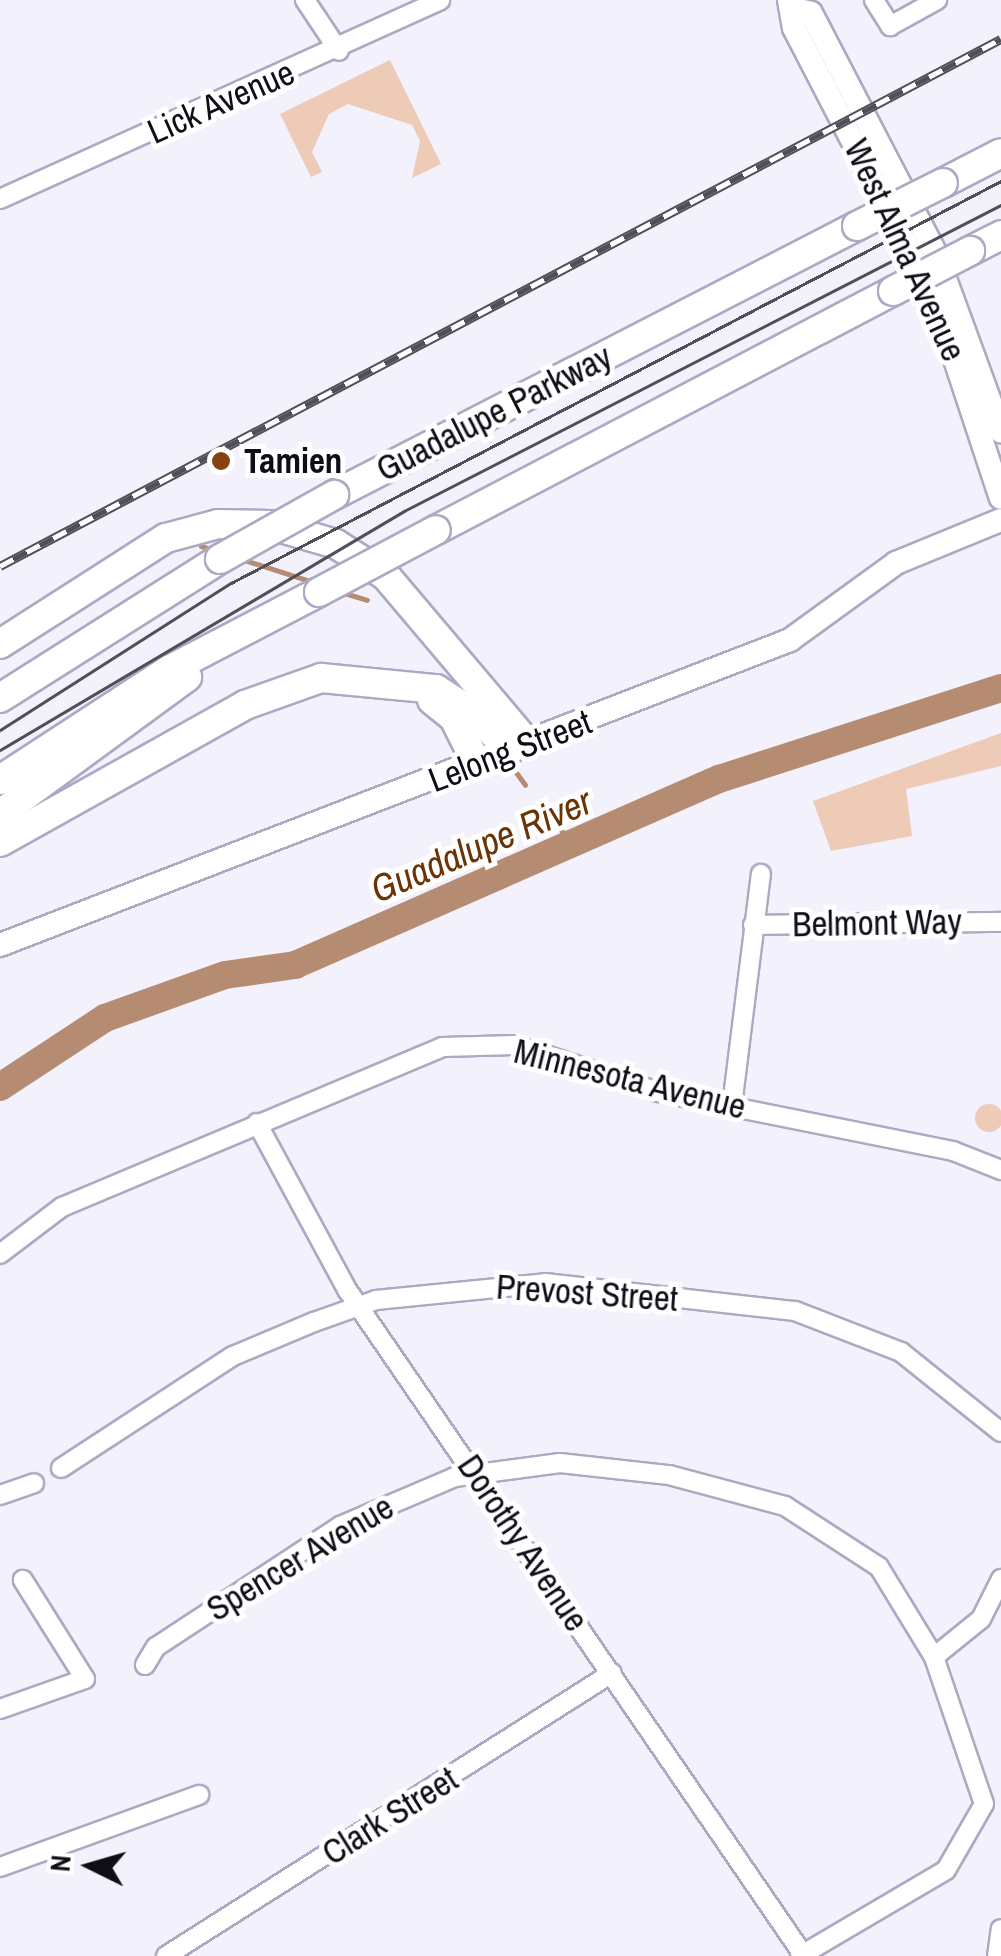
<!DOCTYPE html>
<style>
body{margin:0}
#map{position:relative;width:1001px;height:1956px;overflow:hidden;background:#f2f1fc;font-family:"Archivo Narrow",sans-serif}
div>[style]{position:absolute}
.green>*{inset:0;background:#edcbb6}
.round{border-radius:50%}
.stream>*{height:5px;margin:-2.5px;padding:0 2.5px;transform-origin:2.5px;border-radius:2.5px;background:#b58c72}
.river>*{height:28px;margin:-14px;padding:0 14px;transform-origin:14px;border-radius:14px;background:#b58c72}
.roads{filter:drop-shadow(2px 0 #aca9c3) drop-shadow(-2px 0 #aca9c3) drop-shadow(0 2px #aca9c3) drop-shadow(0 -2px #aca9c3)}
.minor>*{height:18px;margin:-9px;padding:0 9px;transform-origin:9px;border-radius:9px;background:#fff}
.major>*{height:22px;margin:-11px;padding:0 11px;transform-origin:11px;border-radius:11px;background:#fff}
.highway>*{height:28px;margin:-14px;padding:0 14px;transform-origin:14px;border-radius:14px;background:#fff}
.tram>*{height:2.5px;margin:-1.25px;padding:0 1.25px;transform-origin:1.25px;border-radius:1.25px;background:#504f58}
.rail>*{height:9px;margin-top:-4.5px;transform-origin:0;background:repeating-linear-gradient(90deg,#fff 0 15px,#504f58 0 30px);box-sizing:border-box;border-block:2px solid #504f58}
.bridges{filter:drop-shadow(2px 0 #aca9c3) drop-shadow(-2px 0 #aca9c3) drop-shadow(0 2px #aca9c3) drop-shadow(0 -2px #aca9c3)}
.highway-bridge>*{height:28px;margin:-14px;padding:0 14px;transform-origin:14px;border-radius:14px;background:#fff}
.dots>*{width:28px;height:28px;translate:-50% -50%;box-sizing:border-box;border:5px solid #fff;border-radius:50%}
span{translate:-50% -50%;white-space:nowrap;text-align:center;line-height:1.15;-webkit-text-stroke:10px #fff;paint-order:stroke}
.street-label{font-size:35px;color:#0f0e17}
.poi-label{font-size:35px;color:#0f0e17;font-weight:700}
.left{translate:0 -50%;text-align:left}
.water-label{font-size:38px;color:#6a3407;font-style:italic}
.north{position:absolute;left:40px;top:1816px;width:100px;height:100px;-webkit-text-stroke:8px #fff;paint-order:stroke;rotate:275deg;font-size:28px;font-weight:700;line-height:40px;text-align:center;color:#0f0e17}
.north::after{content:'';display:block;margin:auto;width:35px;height:45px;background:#0f0e17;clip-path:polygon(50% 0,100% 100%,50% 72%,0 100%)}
</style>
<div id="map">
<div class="green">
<div style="clip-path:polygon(390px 60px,441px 164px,412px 178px,420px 141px,412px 125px,348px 104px,329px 114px,312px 152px,322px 172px,311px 177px,280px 114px)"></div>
<div style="clip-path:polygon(1001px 733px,1001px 766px,906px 789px,912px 836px,831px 851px,813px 801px)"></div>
<div class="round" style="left:975px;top:1104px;width:28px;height:28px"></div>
</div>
<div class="stream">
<div style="left:201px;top:546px;width:16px;rotate:18deg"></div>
<div style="left:241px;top:559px;width:79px;rotate:17.7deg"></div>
<div style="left:341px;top:592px;width:27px;rotate:17deg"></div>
<div style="left:515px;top:771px;width:17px;rotate:54deg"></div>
<div style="left:559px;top:828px;width:26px;rotate:47deg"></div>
</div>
<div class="river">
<div style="left:0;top:1087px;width:126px;rotate:-33.3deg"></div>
<div style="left:105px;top:1018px;width:127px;rotate:-19.7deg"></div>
<div style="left:225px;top:975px;width:71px;rotate:-8.1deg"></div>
<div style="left:295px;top:965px;width:463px;rotate:-23.7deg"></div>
<div style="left:719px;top:779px;width:296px;rotate:-17.9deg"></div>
</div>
<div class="roads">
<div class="minor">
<div style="left:305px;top:0;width:61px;rotate:56.3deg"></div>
<div style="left:874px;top:0;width:31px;rotate:58deg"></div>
<div style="left:890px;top:26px;width:54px;rotate:-29deg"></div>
<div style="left:0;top:199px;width:483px;rotate:-24.3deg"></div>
<div style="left:753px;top:925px;width:248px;rotate:-0.7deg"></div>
<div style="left:732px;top:1106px;width:234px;rotate:-82.9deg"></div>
<div style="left:257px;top:1123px;width:191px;rotate:61.6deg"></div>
<div style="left:348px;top:1291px;width:806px;rotate:55.56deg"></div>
<div style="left:0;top:1254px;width:78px;rotate:-37.2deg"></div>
<div style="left:62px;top:1207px;width:412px;rotate:-22.8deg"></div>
<div style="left:442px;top:1047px;width:73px;rotate:-1.6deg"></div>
<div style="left:515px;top:1045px;width:151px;rotate:18.2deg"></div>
<div style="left:658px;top:1092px;width:301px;rotate:11.3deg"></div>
<div style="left:953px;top:1151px;width:52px;rotate:21.6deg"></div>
<div style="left:61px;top:1468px;width:205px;rotate:-33.1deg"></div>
<div style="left:233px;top:1356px;width:88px;rotate:-22.8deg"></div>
<div style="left:314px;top:1322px;width:66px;rotate:-19.5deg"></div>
<div style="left:376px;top:1300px;width:170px;rotate:-5.7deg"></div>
<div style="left:545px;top:1283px;width:252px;rotate:6.4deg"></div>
<div style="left:795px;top:1311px;width:114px;rotate:21.1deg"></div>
<div style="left:901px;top:1352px;width:128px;rotate:38.7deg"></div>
<div style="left:0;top:1495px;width:36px;rotate:-19deg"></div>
<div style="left:145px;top:1665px;width:21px;rotate:-59deg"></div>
<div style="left:156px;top:1647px;width:220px;rotate:-33.3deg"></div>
<div style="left:340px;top:1526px;width:125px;rotate:-23.1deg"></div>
<div style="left:455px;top:1477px;width:106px;rotate:-7.6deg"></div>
<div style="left:560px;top:1463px;width:110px;rotate:6.3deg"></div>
<div style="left:669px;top:1475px;width:120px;rotate:15deg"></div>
<div style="left:785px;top:1506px;width:112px;rotate:33deg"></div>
<div style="left:879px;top:1567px;width:105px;rotate:58.6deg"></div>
<div style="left:0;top:1709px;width:90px;rotate:-19.4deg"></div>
<div style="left:85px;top:1679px;width:117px;rotate:-122.1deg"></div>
<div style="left:0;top:1867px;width:212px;rotate:-19.9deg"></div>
<div style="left:166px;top:1956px;width:528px;rotate:-32.4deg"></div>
<div style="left:800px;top:1956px;width:169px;rotate:-30.5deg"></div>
<div style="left:946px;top:1870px;width:76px;rotate:-60.1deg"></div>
<div style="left:984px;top:1804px;width:155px;rotate:-108.8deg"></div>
<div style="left:934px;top:1657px;width:60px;rotate:-39deg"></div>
<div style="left:981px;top:1619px;width:45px;rotate:-63.4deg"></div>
<div style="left:997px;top:1956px;width:27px;rotate:-82deg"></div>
</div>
<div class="major">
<div style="left:789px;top:0;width:28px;rotate:80deg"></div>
<div style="left:794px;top:28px;width:309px;rotate:62.6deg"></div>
<div style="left:936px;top:302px;width:206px;rotate:71.7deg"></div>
<div style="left:794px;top:9px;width:17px;rotate:13deg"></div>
<div style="left:811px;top:13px;width:271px;rotate:62.6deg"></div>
<div style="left:936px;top:254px;width:189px;rotate:69.9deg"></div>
<div style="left:0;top:945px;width:847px;rotate:-21.11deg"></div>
<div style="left:790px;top:640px;width:131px;rotate:-36deg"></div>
<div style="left:896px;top:563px;width:113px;rotate:-22.3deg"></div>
</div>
<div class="highway">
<div style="left:943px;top:183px;width:65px;rotate:-27.3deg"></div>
<div style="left:970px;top:251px;width:35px;rotate:-27deg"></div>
<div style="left:334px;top:495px;width:588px;rotate:-27.22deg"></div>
<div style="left:436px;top:530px;width:516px;rotate:-27.61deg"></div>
<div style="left:0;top:644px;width:197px;rotate:-32.6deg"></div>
<div style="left:166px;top:538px;width:54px;rotate:-15.1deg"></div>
<div style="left:218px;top:524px;width:53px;rotate:1.1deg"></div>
<div style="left:271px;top:525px;width:68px;rotate:16.3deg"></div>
<div style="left:336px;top:544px;width:59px;rotate:32.6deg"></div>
<div style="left:386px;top:576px;width:220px;rotate:49.8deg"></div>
<div style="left:0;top:698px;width:260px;rotate:-32.3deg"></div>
<div style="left:432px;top:700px;width:28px;rotate:39deg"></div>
<div style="left:454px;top:718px;width:51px;rotate:63.4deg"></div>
<div style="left:0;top:780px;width:202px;rotate:-33.1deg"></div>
<div style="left:169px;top:670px;width:169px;rotate:-27.5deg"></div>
<div style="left:0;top:814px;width:232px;rotate:-36.2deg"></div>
<div style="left:0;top:842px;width:281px;rotate:-29.2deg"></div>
<div style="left:245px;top:705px;width:81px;rotate:-19.6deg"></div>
<div style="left:321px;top:678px;width:116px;rotate:5.5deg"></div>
<div style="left:436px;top:689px;width:51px;rotate:33.1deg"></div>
<div style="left:479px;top:717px;width:45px;rotate:48.6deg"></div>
</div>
</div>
<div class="tram">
<div style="left:0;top:730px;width:274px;rotate:-32.5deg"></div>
<div style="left:231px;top:583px;width:869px;rotate:-27.57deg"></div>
<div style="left:0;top:750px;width:469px;rotate:-30.6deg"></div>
<div style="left:404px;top:511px;width:671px;rotate:-27.14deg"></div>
</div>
<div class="rail">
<div style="left:0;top:566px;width:1131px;rotate:-27.77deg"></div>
</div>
<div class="bridges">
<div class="highway-bridge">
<div style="left:857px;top:226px;width:96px;rotate:-26.6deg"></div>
<div style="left:893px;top:291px;width:87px;rotate:-27.5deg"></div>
<div style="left:220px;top:559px;width:131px;rotate:-29.3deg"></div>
<div style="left:319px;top:592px;width:132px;rotate:-27.9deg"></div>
</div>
</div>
<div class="dots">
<div style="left:221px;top:461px;background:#85440f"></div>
</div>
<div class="street-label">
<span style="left:221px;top:102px;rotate:-24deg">Lick Avenue</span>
<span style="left:905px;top:250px;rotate:65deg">West Alma Avenue</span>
<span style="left:494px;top:413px;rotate:-27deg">Guadalupe Parkway</span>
<span style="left:510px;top:751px;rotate:-21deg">Lelong Street</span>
<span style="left:877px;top:923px;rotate:-1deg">Belmont Way</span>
<span style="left:630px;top:1079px;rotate:14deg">Minnesota Avenue</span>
<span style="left:587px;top:1293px;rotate:4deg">Prevost Street</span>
<span style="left:523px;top:1543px;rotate:56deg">Dorothy Avenue</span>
<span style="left:300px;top:1558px;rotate:-31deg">Spencer Avenue</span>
<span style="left:390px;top:1816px;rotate:-32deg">Clark Street</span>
</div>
<div class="poi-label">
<span class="left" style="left:244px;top:461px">Tamien</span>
</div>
<div class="water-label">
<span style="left:481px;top:845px;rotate:-23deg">Guadalupe River</span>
</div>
<div class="north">N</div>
</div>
